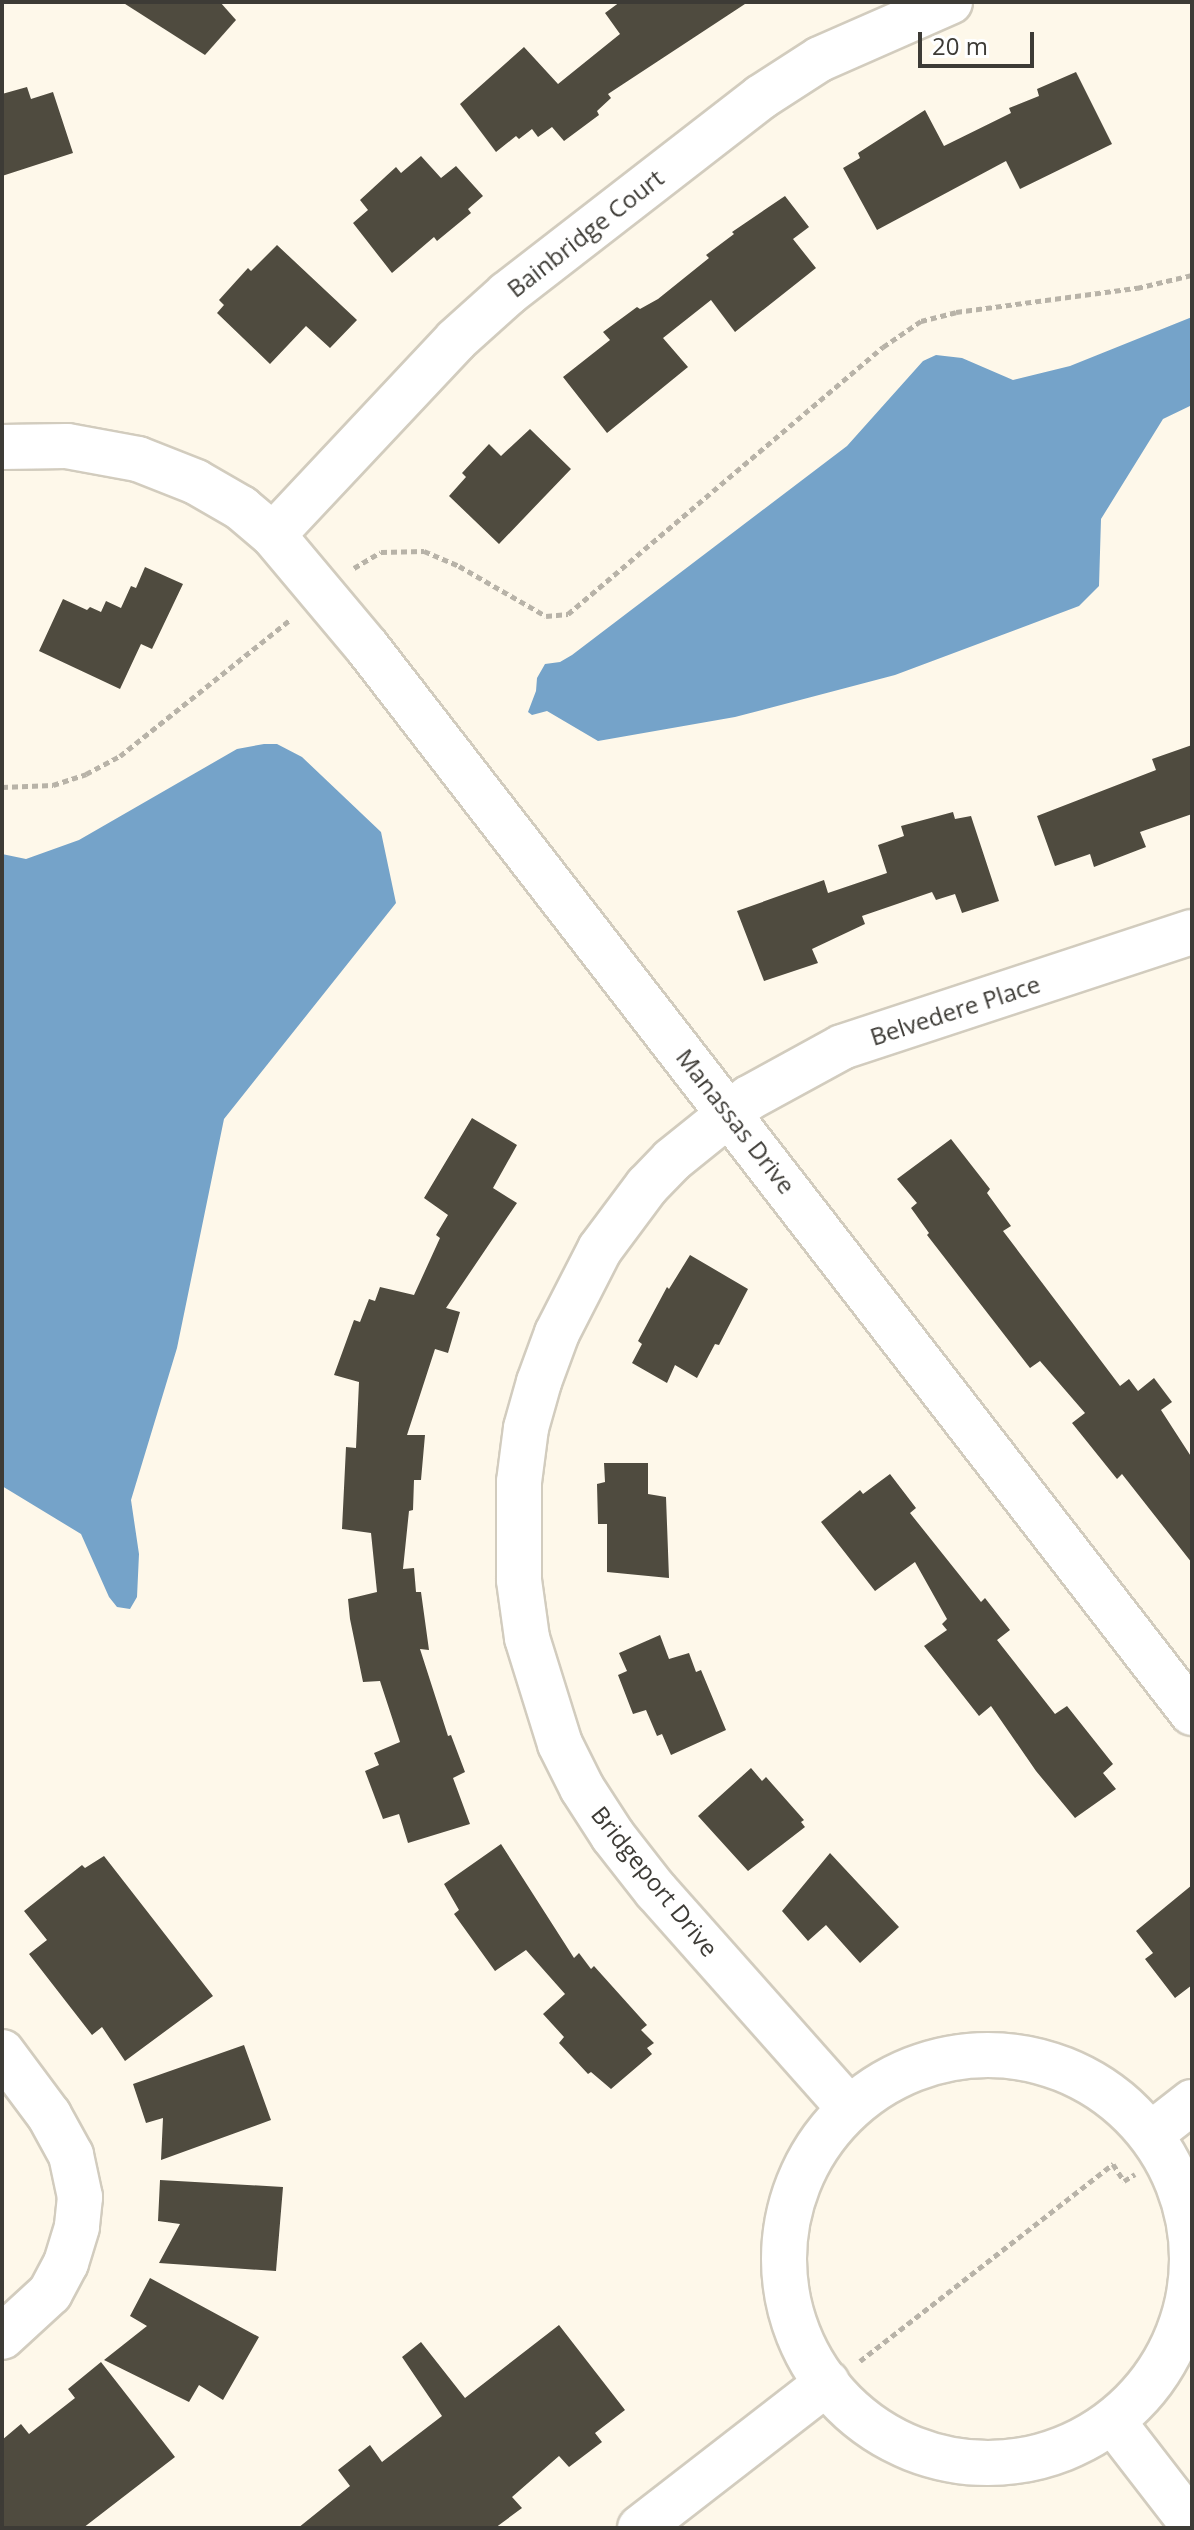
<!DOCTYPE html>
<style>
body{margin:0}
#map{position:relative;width:1194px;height:2530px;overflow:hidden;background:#fef8ea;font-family:"Open Sans",sans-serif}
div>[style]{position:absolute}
.water>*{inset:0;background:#75a3c9}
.building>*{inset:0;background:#4f4b3f}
.path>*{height:5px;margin-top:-2.5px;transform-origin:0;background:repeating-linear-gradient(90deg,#b8b3a8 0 6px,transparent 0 10px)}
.roads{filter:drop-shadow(2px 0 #d2ccbe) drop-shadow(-2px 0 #d2ccbe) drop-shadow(0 2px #d2ccbe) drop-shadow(0 -2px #d2ccbe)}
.minor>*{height:44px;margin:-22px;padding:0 22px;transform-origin:22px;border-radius:22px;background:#fff}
.minor>.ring{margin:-22px;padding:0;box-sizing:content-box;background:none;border:44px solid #fff;border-radius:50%}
span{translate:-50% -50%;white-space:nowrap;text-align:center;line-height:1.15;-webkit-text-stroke:8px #fff;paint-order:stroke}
.street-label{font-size:24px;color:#3d3b36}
.frame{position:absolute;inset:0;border:4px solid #3d3b36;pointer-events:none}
.scale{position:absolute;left:918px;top:32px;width:116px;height:36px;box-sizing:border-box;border:4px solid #3d3b36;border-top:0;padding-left:10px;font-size:24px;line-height:28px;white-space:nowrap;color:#3d3b36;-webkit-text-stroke:6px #fff;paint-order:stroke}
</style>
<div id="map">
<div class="water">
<div style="clip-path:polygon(1192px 317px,1192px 405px,1163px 419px,1101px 519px,1099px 586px,1079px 606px,895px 675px,735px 717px,598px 741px,547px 711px,532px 715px,528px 712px,536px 691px,537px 678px,545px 664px,560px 662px,572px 655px,847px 446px,923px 361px,936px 355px,962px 358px,1013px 380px,1070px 366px)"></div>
<div style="clip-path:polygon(264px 744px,277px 744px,302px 757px,381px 832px,396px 903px,224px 1119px,177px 1348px,131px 1500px,139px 1554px,137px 1597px,130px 1609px,117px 1607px,109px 1597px,81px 1534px,2px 1486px,2px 854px,26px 859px,79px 840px,237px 749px)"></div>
</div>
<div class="building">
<div style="clip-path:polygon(122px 2px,220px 2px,236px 20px,205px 55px)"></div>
<div style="clip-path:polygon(620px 2px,748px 2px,608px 94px,611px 98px,597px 111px,599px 115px,564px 141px,552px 127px,538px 137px,532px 129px,519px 139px,516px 136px,496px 152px,460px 104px,524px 47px,558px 84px,620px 34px,605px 13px)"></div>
<div style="clip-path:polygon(1076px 72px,1112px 144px,1020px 189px,1006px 161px,877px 230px,843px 168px,860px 158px,858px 153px,925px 110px,944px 146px,1011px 113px,1009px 108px,1039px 96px,1037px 89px)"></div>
<div style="clip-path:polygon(27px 87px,31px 99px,53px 92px,73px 153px,2px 176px,2px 94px)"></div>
<div style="clip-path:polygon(421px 156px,441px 178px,456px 166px,483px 196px,468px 209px,471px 213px,437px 241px,434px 237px,392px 273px,353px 223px,368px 210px,360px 200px,396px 167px,401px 173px)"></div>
<div style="clip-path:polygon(785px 196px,809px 227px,793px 239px,816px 268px,735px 332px,711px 300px,663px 338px,688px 367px,607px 433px,563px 377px,610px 340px,603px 332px,637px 307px,640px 309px,658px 299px,709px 258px,706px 255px,734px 234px,732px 232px)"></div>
<div style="clip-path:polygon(277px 245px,357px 320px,330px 348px,306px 326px,270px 364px,217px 313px,224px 305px,219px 300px,248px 268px,251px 271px)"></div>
<div style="clip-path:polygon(530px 429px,571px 469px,499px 544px,449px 496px,466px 477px,462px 473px,489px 444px,501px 456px)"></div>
<div style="clip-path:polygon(145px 567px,183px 584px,152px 649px,141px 644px,120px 689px,39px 651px,63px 599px,87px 610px,90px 607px,101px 612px,106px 601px,121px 608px,131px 586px,136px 588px)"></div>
<div style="clip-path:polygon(1192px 745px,1192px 814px,1140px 832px,1146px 847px,1094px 867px,1090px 854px,1055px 866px,1037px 816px,1156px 770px,1152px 759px)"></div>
<div style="clip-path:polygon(953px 812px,955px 819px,971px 816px,999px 901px,962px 913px,955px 894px,936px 900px,932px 892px,862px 916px,865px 924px,812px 949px,818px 963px,764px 981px,737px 911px,824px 880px,828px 893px,887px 873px,878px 845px,904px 836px,901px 826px)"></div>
<div style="clip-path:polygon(472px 1118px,517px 1145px,493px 1188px,517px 1203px,446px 1308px,460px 1312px,448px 1353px,435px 1349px,407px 1435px,425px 1435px,421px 1480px,414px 1480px,413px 1510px,409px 1511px,403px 1569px,414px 1568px,416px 1592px,421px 1592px,429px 1650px,420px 1649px,448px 1736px,451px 1735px,465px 1772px,453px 1778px,470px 1824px,408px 1843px,399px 1814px,383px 1819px,365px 1771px,379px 1765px,374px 1753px,400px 1742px,380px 1681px,363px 1682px,350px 1619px,348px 1599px,377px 1592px,371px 1533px,342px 1529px,346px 1447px,356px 1448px,359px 1382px,334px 1375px,354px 1320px,360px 1322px,369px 1299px,375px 1301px,380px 1287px,414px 1295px,440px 1238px,436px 1235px,448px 1215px,424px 1198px)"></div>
<div style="clip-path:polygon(951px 1139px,990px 1189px,987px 1193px,1011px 1226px,1003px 1231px,1120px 1386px,1129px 1379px,1138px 1391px,1154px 1378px,1172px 1402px,1161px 1410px,1192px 1458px,1192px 1563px,1122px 1474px,1117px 1479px,1072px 1423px,1085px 1413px,1040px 1361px,1030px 1368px,927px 1235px,929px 1233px,911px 1208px,917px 1203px,897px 1179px)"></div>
<div style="clip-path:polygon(690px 1255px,748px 1289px,719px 1345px,715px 1344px,697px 1378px,675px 1365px,667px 1383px,632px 1363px,642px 1344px,638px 1341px,667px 1287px,669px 1289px)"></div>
<div style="clip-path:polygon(604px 1463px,648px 1463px,648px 1494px,666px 1497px,669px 1578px,607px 1572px,607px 1524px,598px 1524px,597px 1484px,605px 1482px)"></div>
<div style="clip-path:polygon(890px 1474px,916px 1508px,910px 1513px,981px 1602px,985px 1598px,1010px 1630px,997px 1640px,1055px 1714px,1067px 1706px,1113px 1764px,1103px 1773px,1116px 1789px,1075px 1818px,1036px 1771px,991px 1706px,979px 1716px,924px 1646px,947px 1630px,942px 1624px,947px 1619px,915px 1562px,875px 1591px,821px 1522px,860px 1490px,863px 1494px)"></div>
<div style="clip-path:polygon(660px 1635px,669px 1659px,689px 1653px,696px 1672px,701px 1670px,726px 1730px,671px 1755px,662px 1734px,657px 1736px,646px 1710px,633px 1714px,618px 1675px,627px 1671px,619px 1653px)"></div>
<div style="clip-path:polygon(751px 1768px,762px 1781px,766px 1777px,804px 1820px,801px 1822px,805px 1827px,748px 1871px,698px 1816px)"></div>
<div style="clip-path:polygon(501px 1844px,574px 1958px,579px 1953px,591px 1969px,594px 1966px,647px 2025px,641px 2030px,654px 2043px,647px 2048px,652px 2054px,611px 2089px,591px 2072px,588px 2074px,559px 2043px,564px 2037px,543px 2014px,565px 1994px,526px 1950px,495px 1971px,454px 1914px,459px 1910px,444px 1884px)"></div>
<div style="clip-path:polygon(830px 1853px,899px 1927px,860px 1963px,826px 1925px,808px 1941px,782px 1911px)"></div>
<div style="clip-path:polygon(104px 1856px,213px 1996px,125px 2061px,102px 2027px,92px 2035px,29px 1954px,47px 1940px,24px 1911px,82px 1865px,85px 1868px)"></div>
<div style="clip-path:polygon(1192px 1885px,1192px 1985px,1175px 1998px,1145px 1959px,1153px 1953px,1136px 1931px)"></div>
<div style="clip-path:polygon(244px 2045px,271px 2120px,161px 2160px,163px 2118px,146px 2123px,133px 2084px)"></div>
<div style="clip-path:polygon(160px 2180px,283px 2187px,276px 2271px,159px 2263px,180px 2224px,158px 2221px)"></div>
<div style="clip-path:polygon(150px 2278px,259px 2337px,223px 2400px,199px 2385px,189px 2402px,104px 2360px,147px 2326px,130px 2316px)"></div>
<div style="clip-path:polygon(559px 2325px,625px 2410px,595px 2433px,602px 2442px,569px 2467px,559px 2456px,512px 2497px,522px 2508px,495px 2528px,298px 2528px,350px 2486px,338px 2470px,370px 2445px,382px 2462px,442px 2416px,402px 2357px,421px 2342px,465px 2398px)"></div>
<div style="clip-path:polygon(101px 2362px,175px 2457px,83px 2528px,2px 2528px,2px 2440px,21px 2424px,29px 2434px,75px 2398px,68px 2389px)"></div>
</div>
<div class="path">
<div style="left:354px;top:568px;width:31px;rotate:-31deg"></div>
<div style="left:381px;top:552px;width:43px;rotate:-1.3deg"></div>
<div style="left:424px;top:551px;width:38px;rotate:23deg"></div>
<div style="left:459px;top:566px;width:100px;rotate:29.9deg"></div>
<div style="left:546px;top:616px;width:22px;rotate:-5deg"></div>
<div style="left:568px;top:614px;width:413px;rotate:-40.3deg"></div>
<div style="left:883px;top:347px;width:46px;rotate:-34.4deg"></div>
<div style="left:921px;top:321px;width:36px;rotate:-14deg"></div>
<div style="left:956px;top:312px;width:183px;rotate:-7.6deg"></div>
<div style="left:1137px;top:288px;width:57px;rotate:-13.3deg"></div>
<div style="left:2px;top:787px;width:51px;rotate:-2.2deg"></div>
<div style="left:53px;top:785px;width:35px;rotate:-18deg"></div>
<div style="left:86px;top:774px;width:38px;rotate:-28deg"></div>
<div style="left:120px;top:756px;width:219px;rotate:-38.7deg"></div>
<div style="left:860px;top:2361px;width:321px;rotate:-37.9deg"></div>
<div style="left:1113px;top:2164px;width:20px;rotate:57deg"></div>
<div style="left:1124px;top:2181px;width:13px;rotate:-32deg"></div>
</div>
<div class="roads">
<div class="minor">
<div style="left:2px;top:447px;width:65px;rotate:-0.9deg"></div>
<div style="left:67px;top:446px;width:72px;rotate:10.4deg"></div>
<div style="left:138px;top:459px;width:62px;rotate:21.6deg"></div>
<div style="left:196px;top:482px;width:52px;rotate:30deg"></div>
<div style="left:241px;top:508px;width:42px;rotate:40.2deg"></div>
<div style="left:273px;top:535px;width:146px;rotate:50deg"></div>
<div style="left:367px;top:647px;width:1348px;rotate:52.26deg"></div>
<div style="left:273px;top:535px;width:267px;rotate:-46.8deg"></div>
<div style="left:456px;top:340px;width:69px;rotate:-42deg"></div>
<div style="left:507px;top:294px;width:321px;rotate:-37.8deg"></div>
<div style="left:761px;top:97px;width:70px;rotate:-32.8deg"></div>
<div style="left:820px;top:59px;width:142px;rotate:-23.7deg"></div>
<div style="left:2px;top:2052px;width:79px;rotate:53.3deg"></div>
<div style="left:49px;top:2115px;width:46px;rotate:61.2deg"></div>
<div style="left:71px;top:2155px;width:43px;rotate:77.9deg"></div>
<div style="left:80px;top:2197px;width:30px;rotate:96deg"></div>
<div style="left:77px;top:2227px;width:38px;rotate:107deg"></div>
<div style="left:66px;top:2263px;width:34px;rotate:118deg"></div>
<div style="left:50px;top:2293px;width:65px;rotate:137.5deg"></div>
<div class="ring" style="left:784px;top:2055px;width:364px;height:364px"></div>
<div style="left:848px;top:2107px;width:289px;rotate:-131.6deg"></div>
<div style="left:656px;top:1891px;width:70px;rotate:-128deg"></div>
<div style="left:613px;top:1836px;width:57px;rotate:-122.9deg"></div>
<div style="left:582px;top:1788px;width:49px;rotate:-116.6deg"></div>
<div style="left:560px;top:1744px;width:111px;rotate:-107.3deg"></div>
<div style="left:527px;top:1638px;width:59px;rotate:-97.9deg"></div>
<div style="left:519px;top:1580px;width:98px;rotate:-90deg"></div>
<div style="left:519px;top:1482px;width:54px;rotate:-82.6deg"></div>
<div style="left:526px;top:1428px;width:48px;rotate:-74.2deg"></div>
<div style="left:539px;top:1382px;width:52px;rotate:-69.8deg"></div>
<div style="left:557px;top:1333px;width:94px;rotate:-62.9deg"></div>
<div style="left:600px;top:1249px;width:79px;rotate:-53.3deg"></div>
<div style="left:647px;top:1186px;width:36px;rotate:-46deg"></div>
<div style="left:672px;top:1160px;width:99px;rotate:-38.8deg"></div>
<div style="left:749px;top:1098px;width:106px;rotate:-28.7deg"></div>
<div style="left:842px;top:1047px;width:368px;rotate:-18.2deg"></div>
<div style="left:1151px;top:2134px;width:52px;rotate:-38deg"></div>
<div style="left:1114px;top:2423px;width:128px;rotate:52.3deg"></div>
<div style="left:640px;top:2528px;width:237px;rotate:-37.8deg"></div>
</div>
</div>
<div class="street-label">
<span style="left:585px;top:233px;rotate:-38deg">Bainbridge Court</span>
<span style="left:955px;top:1010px;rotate:-18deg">Belvedere Place</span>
<span style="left:736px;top:1121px;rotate:52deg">Manassas Drive</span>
<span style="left:655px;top:1881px;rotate:51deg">Bridgeport Drive</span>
</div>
<div class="frame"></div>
<div class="scale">20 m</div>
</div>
